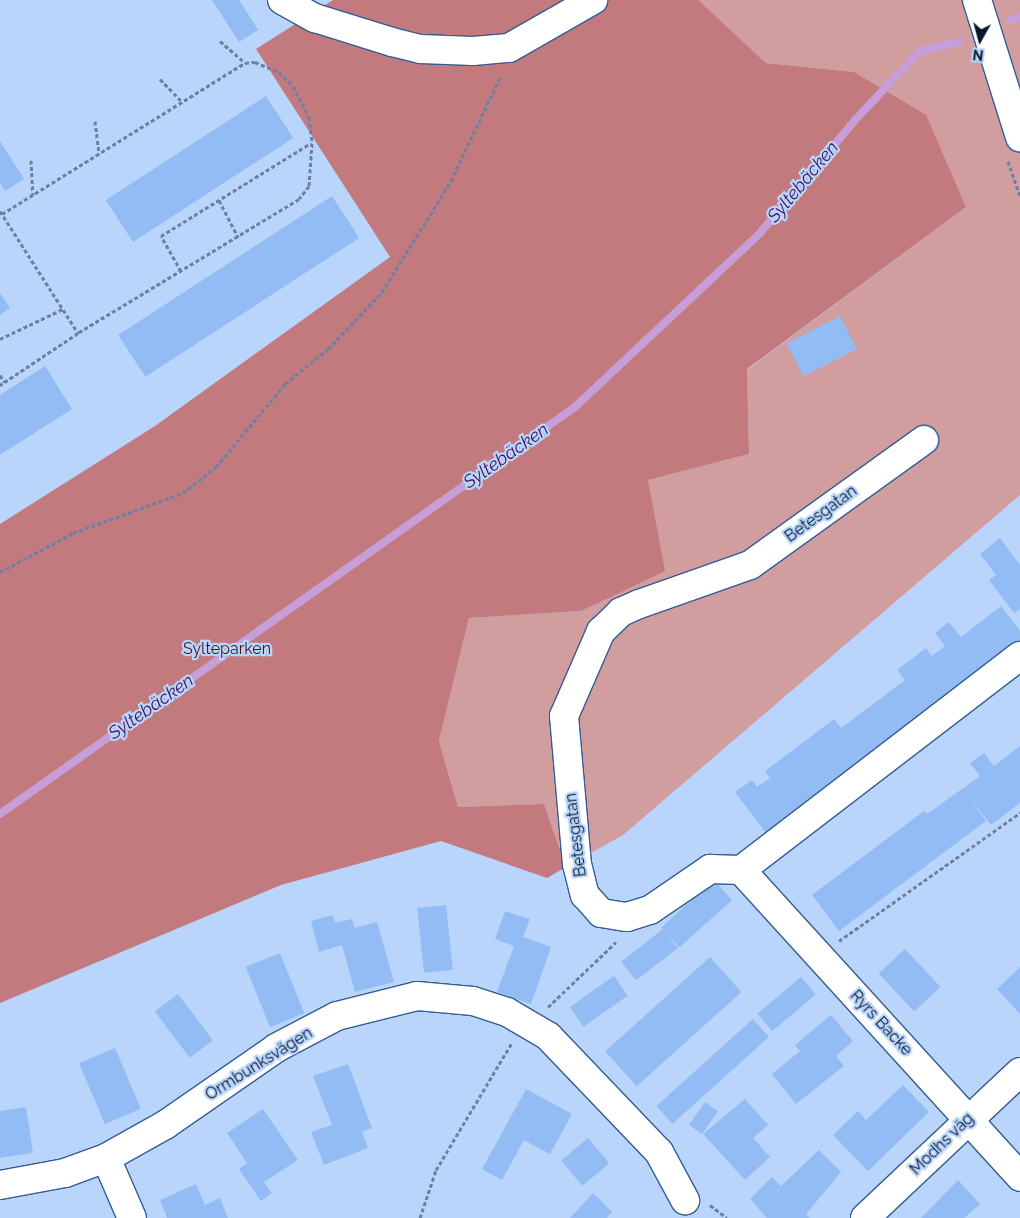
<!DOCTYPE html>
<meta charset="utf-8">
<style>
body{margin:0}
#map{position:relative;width:1020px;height:1218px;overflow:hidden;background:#b9d5fb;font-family:Raleway,sans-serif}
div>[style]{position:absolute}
.green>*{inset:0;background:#d19d9f}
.forest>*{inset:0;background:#c37a7e}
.stream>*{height:8px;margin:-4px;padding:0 4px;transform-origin:4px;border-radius:4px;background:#c79ed7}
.building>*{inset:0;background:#93bcf4;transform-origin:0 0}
.path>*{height:3px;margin-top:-1.5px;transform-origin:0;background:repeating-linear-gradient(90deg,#6b81a1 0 4px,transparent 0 6.5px)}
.roads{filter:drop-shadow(1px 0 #335c94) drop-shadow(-1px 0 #335c94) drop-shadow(0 1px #335c94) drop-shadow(0 -1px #335c94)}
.minor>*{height:28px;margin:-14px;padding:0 14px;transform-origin:14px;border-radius:14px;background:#fff}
span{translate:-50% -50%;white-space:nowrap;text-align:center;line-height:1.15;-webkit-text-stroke:4.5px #b9d5fb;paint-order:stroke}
.street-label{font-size:16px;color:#06162d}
.park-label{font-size:16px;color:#520f1a}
.water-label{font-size:18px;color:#415;font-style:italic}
.north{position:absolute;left:955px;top:15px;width:50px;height:50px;-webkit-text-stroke:4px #b9d5fb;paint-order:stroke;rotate:187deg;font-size:14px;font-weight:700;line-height:20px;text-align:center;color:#06162d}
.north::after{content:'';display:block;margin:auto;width:18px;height:22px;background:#06162d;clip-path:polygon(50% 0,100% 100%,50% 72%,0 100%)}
</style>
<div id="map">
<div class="green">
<div style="clip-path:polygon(697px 0,1020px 0,1020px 495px,623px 835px,566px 867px,544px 804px,458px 807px,439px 741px,469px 618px,581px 611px,648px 480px,749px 454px,747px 370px,966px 207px,854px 72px,766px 63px)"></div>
</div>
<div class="forest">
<div style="clip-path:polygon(333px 0,698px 0,766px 63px,854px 72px,926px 115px,966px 207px,747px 369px,749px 454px,648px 480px,665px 571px,581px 611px,469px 618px,439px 741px,458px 807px,544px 804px,566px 867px,547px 878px,441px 841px,281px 885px,0 1003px,0 524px,155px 426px,390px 257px,256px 49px)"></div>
</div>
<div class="stream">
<div style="left:1010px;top:20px;width:10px;rotate:-17deg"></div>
<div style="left:0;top:814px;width:704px;rotate:-35.29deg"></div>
<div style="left:575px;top:407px;width:254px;rotate:-43.2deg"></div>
<div style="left:760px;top:233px;width:148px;rotate:-49.9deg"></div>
<div style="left:855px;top:120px;width:95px;rotate:-46.7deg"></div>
<div style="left:920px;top:51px;width:40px;rotate:-13deg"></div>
</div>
<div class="building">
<div style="clip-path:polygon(212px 0,239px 0,258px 30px,239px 42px)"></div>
<div style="left:266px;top:96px;width:50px;height:191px;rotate:57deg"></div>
<div style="clip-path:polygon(0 141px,24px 179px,5px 191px,0 183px)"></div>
<div style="left:332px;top:196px;width:50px;height:255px;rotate:57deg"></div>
<div style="clip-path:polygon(0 293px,10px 308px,0 315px)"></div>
<div style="left:840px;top:316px;width:37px;height:60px;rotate:63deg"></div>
<div style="clip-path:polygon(45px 366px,72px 409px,0 455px,0 395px)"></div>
<div style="clip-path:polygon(1000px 538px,1020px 565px,1020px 609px,1014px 613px,989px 580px,996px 575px,980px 554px)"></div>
<div style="clip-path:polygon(1001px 606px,1020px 631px,1020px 650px,772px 841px,735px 792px,752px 780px,757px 787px,770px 778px,765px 771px,834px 719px,841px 728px,905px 680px,897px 670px,926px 648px,932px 656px,945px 646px,935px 633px,949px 622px,961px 637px)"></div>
<div style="clip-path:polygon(1020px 746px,1020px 803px,991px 825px,968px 796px,986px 821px,839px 931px,812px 895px,924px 811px,927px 814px,980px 776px,970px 763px,984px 753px,994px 766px)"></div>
<div style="left:714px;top:880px;width:27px;height:71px;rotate:48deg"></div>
<div style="left:446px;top:905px;width:65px;height:29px;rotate:84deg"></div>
<div style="clip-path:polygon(505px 911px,530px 919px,523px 937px,551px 947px,531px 1004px,497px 992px,514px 946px,495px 939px)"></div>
<div style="clip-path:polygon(333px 915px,335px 923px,352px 919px,355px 928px,377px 922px,394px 982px,355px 992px,342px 945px,319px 952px,311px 921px)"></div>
<div style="left:663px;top:929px;width:24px;height:53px;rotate:52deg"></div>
<div style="left:905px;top:949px;width:52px;height:36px;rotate:47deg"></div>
<div style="left:280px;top:953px;width:65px;height:37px;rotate:68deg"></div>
<div style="left:710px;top:957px;width:47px;height:141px;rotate:48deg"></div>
<div style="clip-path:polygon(1020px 967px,1020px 1014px,997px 989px)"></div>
<div style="left:614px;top:976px;width:24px;height:54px;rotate:55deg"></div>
<div style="left:801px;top:977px;width:23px;height:57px;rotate:50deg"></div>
<div style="left:178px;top:994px;width:58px;height:29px;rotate:53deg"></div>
<div style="clip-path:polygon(831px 1015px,853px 1041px,836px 1056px,844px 1066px,796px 1104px,772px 1074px,800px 1051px,795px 1045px)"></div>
<div style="left:753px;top:1019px;width:24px;height:130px;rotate:48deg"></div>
<div style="left:115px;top:1048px;width:66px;height:39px;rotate:67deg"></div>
<div style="clip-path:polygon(348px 1064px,372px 1128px,362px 1132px,368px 1148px,324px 1165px,311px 1132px,332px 1125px,313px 1076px)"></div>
<div style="clip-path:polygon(903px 1085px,929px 1112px,868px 1171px,833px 1135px,858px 1111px,866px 1120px)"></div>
<div style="clip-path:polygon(526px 1089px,572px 1114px,550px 1154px,524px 1140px,502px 1180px,482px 1169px)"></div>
<div style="clip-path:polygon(745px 1099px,768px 1125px,753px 1138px,770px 1157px,745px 1180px,703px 1134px)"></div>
<div style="left:705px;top:1102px;width:16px;height:28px;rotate:35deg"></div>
<div style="clip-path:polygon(26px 1107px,33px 1153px,0 1158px,0 1111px)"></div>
<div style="clip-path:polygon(263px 1109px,298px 1160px,264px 1182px,272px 1193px,261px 1201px,239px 1169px,247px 1163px,227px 1133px)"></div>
<div style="left:588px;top:1138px;width:33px;height:35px;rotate:50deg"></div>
<div style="clip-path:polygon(819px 1150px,841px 1172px,806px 1214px,810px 1218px,767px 1218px,750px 1199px,772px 1177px,781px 1186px)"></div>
<div style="clip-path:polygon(958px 1180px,980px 1204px,964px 1218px,921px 1218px)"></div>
<div style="clip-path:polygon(196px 1184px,205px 1205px,220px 1198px,228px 1218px,167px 1218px,160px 1200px)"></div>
<div style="clip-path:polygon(593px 1193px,612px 1212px,607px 1218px,570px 1218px)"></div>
</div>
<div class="path">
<div style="left:220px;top:41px;width:33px;rotate:41deg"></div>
<div style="left:160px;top:79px;width:32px;rotate:46deg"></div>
<div style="left:95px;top:121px;width:32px;rotate:83deg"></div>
<div style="left:31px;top:160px;width:35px;rotate:87deg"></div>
<div style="left:1008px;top:161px;width:37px;rotate:71deg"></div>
<div style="left:219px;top:200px;width:42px;rotate:62.8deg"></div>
<div style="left:0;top:211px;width:145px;rotate:57.4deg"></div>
<div style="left:78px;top:333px;width:94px;rotate:146.3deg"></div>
<div style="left:2px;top:214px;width:286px;rotate:-31.9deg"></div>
<div style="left:245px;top:63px;width:10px;rotate:-6deg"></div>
<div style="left:255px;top:62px;width:26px;rotate:23deg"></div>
<div style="left:279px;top:72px;width:20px;rotate:45deg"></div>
<div style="left:293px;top:86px;width:35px;rotate:63deg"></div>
<div style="left:309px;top:117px;width:26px;rotate:83deg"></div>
<div style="left:312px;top:143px;width:43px;rotate:94deg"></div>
<div style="left:309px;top:186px;width:16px;rotate:128deg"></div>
<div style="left:299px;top:199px;width:258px;rotate:148.8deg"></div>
<div style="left:181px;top:271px;width:40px;rotate:-119.7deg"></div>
<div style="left:161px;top:236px;width:176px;rotate:-31.8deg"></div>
<div style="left:0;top:339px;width:70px;rotate:-25.5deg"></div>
<div style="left:0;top:375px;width:8px;rotate:60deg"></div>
<div style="left:0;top:572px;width:83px;rotate:-28.1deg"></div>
<div style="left:73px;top:533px;width:117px;rotate:-20deg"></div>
<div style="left:183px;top:493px;width:42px;rotate:-38.2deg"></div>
<div style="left:216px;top:467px;width:108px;rotate:-50.3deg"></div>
<div style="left:285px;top:384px;width:55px;rotate:-39.1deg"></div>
<div style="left:328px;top:349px;width:79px;rotate:-46.5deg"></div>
<div style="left:382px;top:292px;width:131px;rotate:-58.1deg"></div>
<div style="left:451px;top:181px;width:117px;rotate:-64.7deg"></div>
<div style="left:839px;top:941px;width:222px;rotate:-35.3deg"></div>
<div style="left:548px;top:1007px;width:94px;rotate:-43.7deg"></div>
<div style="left:710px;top:1205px;width:21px;rotate:37deg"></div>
<div style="left:420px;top:1218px;width:51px;rotate:-71.6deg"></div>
<div style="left:436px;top:1170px;width:147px;rotate:-59.2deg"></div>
</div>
<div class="roads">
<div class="minor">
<div style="left:282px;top:0;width:38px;rotate:29deg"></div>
<div style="left:315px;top:18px;width:81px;rotate:17.3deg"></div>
<div style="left:392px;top:42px;width:30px;rotate:14deg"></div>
<div style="left:421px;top:49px;width:52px;rotate:2.2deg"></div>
<div style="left:473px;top:51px;width:36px;rotate:-5deg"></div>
<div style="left:509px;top:48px;width:97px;rotate:-29.7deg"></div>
<div style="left:977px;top:0;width:144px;rotate:72.6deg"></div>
<div style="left:924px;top:440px;width:214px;rotate:144.3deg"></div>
<div style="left:750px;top:565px;width:118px;rotate:160.6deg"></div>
<div style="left:639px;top:604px;width:20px;rotate:156deg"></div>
<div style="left:621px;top:612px;width:28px;rotate:136deg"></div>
<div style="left:601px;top:631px;width:93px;rotate:113.5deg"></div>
<div style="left:564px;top:716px;width:149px;rotate:85deg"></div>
<div style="left:577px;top:864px;width:32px;rotate:76deg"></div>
<div style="left:585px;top:895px;width:24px;rotate:48deg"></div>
<div style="left:601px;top:913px;width:26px;rotate:9deg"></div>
<div style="left:627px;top:917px;width:24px;rotate:-17deg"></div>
<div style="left:650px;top:910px;width:73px;rotate:-34.3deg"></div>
<div style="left:710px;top:869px;width:31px;rotate:2deg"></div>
<div style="left:741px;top:870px;width:352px;rotate:-37.5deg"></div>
<div style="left:741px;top:870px;width:415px;rotate:47.7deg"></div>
<div style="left:106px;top:1158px;width:65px;rotate:66.6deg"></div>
<div style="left:0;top:1185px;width:66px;rotate:-10.5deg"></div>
<div style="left:65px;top:1173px;width:44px;rotate:-20.1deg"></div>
<div style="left:106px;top:1158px;width:68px;rotate:-29.2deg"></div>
<div style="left:165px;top:1125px;width:135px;rotate:-34.7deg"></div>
<div style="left:276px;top:1048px;width:69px;rotate:-27.7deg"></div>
<div style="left:337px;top:1016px;width:82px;rotate:-14deg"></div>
<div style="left:417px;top:996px;width:56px;rotate:5.1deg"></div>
<div style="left:473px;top:1001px;width:36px;rotate:18deg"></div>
<div style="left:507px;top:1012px;width:48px;rotate:30.3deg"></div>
<div style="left:548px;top:1036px;width:161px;rotate:46.3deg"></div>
<div style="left:659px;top:1152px;width:55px;rotate:61.6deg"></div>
<div style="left:865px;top:1218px;width:213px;rotate:-43.3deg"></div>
</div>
</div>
<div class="street-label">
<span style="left:821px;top:514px;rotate:-36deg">Betesgatan</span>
<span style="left:576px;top:835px;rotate:-97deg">Betesgatan</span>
<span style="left:881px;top:1023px;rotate:47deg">Ryrs Backe</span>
<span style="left:259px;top:1064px;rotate:-32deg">Ormbunksvägen</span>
<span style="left:942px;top:1144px;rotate:-44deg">Modhs väg</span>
</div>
<div class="park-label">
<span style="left:227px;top:649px">Sylteparken</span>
</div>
<div class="water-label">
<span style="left:803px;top:182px;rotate:-50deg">Syltebäcken</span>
<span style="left:506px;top:456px;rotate:-35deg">Syltebäcken</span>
<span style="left:151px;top:707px;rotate:-35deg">Syltebäcken</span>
</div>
<div class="north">N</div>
</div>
